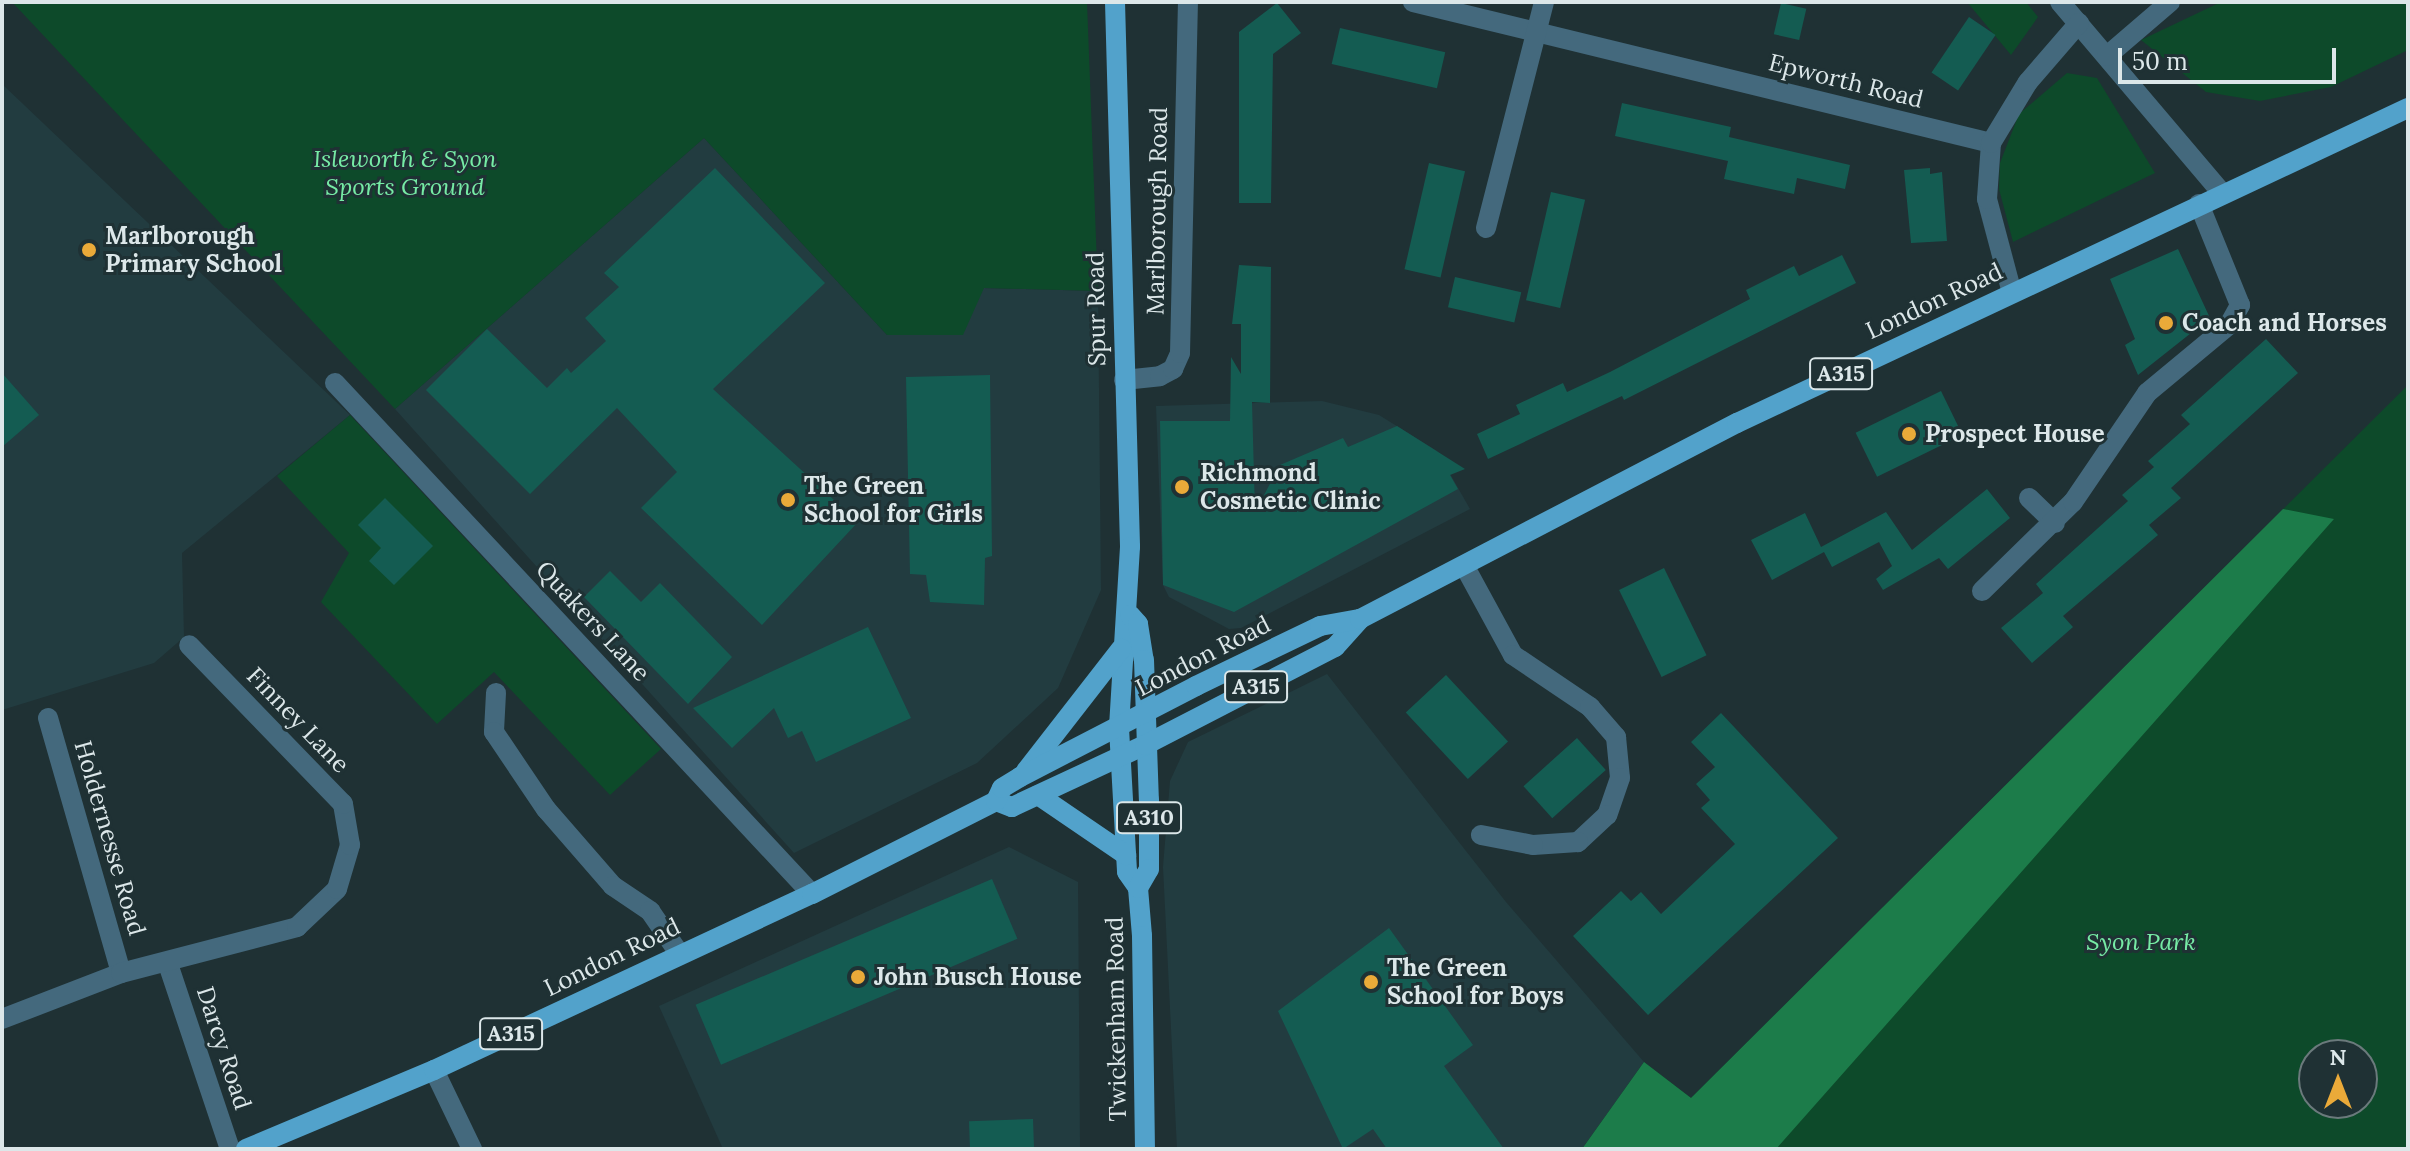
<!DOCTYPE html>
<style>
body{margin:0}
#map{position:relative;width:2410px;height:1151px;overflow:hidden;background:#1f3134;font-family:Lora,serif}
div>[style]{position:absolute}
.built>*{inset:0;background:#223c40}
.green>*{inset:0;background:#0d4a2a}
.forest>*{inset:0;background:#1c7c4a}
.building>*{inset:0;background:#145c52;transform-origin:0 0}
.minor>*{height:20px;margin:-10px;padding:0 10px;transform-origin:10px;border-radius:10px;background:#44697d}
.major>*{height:20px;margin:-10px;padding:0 10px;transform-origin:10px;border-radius:10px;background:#52a2cb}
.dots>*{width:22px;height:22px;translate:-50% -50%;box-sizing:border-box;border:4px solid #1f3134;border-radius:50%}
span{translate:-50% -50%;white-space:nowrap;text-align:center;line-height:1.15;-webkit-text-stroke:6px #1f3134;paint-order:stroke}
.shield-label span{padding:2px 6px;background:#1f3134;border:2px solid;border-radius:6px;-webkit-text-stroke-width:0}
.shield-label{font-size:22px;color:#dce7e9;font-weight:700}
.street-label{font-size:24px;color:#dce7e9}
.park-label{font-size:24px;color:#76eba5;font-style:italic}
.poi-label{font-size:24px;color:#dce7e9;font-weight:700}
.left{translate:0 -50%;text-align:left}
.frame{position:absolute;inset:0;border:4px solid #dce7e9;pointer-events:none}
.north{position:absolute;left:2298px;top:1039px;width:80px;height:80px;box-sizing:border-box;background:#1f3134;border:2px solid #6b7a7c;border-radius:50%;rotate:0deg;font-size:22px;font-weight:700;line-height:32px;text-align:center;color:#dce7e9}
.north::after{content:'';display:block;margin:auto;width:28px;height:36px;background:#eaaa39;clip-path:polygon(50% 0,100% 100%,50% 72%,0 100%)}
.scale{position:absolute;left:2118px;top:48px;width:218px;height:36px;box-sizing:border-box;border:4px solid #dce7e9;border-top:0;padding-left:10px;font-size:24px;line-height:28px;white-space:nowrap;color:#dce7e9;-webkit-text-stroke:6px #1f3134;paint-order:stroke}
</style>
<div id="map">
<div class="built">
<div style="clip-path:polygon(2px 84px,350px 415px,182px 553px,184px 637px,154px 663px,2px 710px)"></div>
<div style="clip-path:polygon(704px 138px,887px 335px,984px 288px,1098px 291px,1101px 590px,1058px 688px,977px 763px,794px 853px,395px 409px)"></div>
<div style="clip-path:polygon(1322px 401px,1379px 415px,1437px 451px,1470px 509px,1241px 628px,1229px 629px,1169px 597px,1163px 585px,1156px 406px)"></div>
<div style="clip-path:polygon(1327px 674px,1506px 902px,1644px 1062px,1582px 1149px,1177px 1149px,1163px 867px,1170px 781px,1188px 742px)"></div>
<div style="clip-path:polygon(1009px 847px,1078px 882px,1080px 1149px,723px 1149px,659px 1006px)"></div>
</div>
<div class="green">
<div style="clip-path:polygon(12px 2px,1087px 2px,1098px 291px,984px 288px,963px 335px,887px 335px,704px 138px,395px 409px)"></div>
<div style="clip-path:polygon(1967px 2px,2026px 2px,2038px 17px,2011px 55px)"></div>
<div style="clip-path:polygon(2221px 2px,2408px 2px,2408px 50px,2331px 87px,2260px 101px,2206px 92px,2141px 40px)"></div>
<div style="clip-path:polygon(2067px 73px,2097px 78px,2155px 173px,2013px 242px,1999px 189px,2000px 163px,2019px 114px)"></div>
<div style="clip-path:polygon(evenodd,2408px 385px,2408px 1149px,1582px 1149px,1644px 1062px,1691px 1098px,2408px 385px,2314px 1055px,2362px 1055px,2362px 1103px,2314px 1103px,2314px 1055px)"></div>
<div style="clip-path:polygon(350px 415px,661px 749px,610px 795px,494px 672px,437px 724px,321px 602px,349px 553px,277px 476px)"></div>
</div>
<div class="forest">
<div style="clip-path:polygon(2283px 509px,2334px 519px,1776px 1149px,1582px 1149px,1644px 1062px,1691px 1098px)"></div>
</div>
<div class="building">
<div style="clip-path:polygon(1277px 3px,1301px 33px,1273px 54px,1271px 203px,1239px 203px,1239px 32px)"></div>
<div style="left:1781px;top:3px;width:26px;height:32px;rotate:13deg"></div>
<div style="left:1969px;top:17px;width:32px;height:67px;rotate:34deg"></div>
<div style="left:1340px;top:28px;width:108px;height:37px;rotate:13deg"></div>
<div style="clip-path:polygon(1622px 103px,1731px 127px,1729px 137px,1850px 165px,1845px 189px,1797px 178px,1794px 194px,1724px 179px,1728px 161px,1615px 136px)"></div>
<div style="left:1429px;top:163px;width:37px;height:109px;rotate:13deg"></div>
<div style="clip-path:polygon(715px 168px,825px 283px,713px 389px,858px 522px,762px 625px,641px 508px,677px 472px,617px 408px,530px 494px,426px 390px,487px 329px,547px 388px,567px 368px,571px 373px,606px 341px,585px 318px,619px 287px,604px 273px)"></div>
<div style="clip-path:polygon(1930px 168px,1930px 174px,1942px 172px,1947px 241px,1911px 243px,1904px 170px)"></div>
<div style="left:1551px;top:192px;width:35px;height:111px;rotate:13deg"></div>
<div style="clip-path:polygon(2178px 249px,2210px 318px,2138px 375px,2125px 345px,2135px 339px,2110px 279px)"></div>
<div style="clip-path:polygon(1842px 255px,1856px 283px,1624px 400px,1622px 396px,1488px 459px,1477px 434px,1520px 414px,1516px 405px,1563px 383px,1567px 392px,1610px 372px,1750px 299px,1746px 290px,1794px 266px,1799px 276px)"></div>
<div style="clip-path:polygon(1239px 265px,1271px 267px,1270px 403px,1252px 402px,1255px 512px,1280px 465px,1343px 438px,1348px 447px,1397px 426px,1465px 469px,1450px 475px,1458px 489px,1234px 612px,1163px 585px,1160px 421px,1230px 421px,1231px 357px,1241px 374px,1241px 324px,1232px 324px)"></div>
<div style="left:1455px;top:277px;width:68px;height:31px;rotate:13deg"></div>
<div style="clip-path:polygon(2266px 339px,2298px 373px,2171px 488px,2181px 498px,2149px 525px,2158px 535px,2063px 616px,2073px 627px,2032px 663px,2001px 628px,2043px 593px,2036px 584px,2128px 501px,2122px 495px,2154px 467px,2148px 461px,2190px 424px,2181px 415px)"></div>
<div style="clip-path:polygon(2px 373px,39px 415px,2px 447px)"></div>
<div style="clip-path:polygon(990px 375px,992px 556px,985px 558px,984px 605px,930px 602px,926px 575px,910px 574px,906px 377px)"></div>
<div style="left:1941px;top:391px;width:49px;height:95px;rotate:64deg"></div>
<div style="clip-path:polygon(1987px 489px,2010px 518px,1948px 569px,1939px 558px,1883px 590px,1876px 579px,1892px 566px,1879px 542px,1832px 567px,1824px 552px,1772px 580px,1751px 540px,1805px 513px,1821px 547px,1886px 512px,1912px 550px)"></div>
<div style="clip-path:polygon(385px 498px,433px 546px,394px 585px,369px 561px,381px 548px,358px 525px)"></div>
<div style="left:1664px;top:568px;width:97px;height:50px;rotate:64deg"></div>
<div style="clip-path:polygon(610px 571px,641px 602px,660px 583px,732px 657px,688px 704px,584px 597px)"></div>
<div style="clip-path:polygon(868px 627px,911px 718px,816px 762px,802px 731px,788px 738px,774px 708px,732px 748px,693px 708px)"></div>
<div style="left:1446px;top:675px;width:91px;height:55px;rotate:47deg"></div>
<div style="clip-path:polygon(1721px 713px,1838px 838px,1648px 1015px,1573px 936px,1621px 891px,1631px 901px,1641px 892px,1661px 914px,1735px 844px,1701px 808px,1710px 800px,1696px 784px,1715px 767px,1691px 742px)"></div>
<div style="left:1577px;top:738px;width:43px;height:72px;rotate:48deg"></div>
<div style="left:992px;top:879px;width:65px;height:322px;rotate:67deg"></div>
<div style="clip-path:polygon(1389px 928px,1473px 1045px,1444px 1066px,1504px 1149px,1387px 1149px,1373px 1129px,1343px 1149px,1278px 1011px)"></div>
<div style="left:1033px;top:1119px;width:30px;height:64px;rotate:88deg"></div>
</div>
<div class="minor">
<div style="left:1413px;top:2px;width:595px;rotate:13.71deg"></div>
<div style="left:2060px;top:2px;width:250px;rotate:49.7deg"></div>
<div style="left:2107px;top:56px;width:83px;rotate:-40.6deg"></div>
<div style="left:1486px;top:228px;width:233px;rotate:-75.6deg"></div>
<div style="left:2012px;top:293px;width:97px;rotate:-104.9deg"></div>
<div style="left:1987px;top:199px;width:56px;rotate:-85.9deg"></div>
<div style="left:1991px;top:143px;width:71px;rotate:-58.8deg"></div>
<div style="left:2028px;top:82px;width:78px;rotate:-49.2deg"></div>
<div style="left:1124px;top:380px;width:36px;rotate:-6deg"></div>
<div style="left:1160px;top:376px;width:15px;rotate:-28deg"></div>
<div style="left:1173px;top:369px;width:17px;rotate:-66deg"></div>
<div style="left:1180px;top:353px;width:351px;rotate:-88.7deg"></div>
<div style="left:335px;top:383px;width:699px;rotate:46.97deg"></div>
<div style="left:2029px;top:498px;width:36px;rotate:44deg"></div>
<div style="left:1465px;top:567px;width:100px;rotate:61.4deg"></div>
<div style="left:1513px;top:655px;width:93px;rotate:34deg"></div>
<div style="left:1590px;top:707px;width:40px;rotate:49deg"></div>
<div style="left:1616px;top:737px;width:41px;rotate:84.4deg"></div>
<div style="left:1620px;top:778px;width:39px;rotate:109deg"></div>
<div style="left:1607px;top:815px;width:40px;rotate:137deg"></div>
<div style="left:1578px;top:842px;width:45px;rotate:176.2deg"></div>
<div style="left:1533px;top:845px;width:53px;rotate:-169.1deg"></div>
<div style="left:1982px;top:591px;width:127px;rotate:-44.4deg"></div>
<div style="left:2073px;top:502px;width:132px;rotate:-55.8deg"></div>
<div style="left:2147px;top:393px;width:107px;rotate:-39.7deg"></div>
<div style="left:2229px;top:325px;width:23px;rotate:-61deg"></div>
<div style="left:2240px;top:305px;width:109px;rotate:-112.1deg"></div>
<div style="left:496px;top:693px;width:39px;rotate:93deg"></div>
<div style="left:494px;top:732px;width:93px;rotate:56deg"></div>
<div style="left:546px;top:809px;width:102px;rotate:49deg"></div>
<div style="left:613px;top:886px;width:45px;rotate:34deg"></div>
<div style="left:650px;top:911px;width:51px;rotate:55.4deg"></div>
<div style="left:48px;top:718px;width:265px;rotate:74deg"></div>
<div style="left:168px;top:964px;width:195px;rotate:71.5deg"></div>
<div style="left:2px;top:1019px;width:128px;rotate:-21.1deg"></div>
<div style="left:121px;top:973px;width:182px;rotate:-14.6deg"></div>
<div style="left:297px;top:927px;width:55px;rotate:-43.5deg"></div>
<div style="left:337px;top:889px;width:46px;rotate:-73.5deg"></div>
<div style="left:350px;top:845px;width:42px;rotate:-99.7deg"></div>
<div style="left:343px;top:804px;width:221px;rotate:-134.1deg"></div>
<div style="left:434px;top:1070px;width:88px;rotate:64.3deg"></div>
</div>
<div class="major">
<div style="left:1115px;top:2px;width:545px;rotate:88.42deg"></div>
<div style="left:1130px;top:547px;width:181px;rotate:93.5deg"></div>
<div style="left:1119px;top:728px;width:144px;rotate:86.8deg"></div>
<div style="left:1127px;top:872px;width:19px;rotate:55deg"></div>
<div style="left:1138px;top:888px;width:48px;rotate:85.2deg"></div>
<div style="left:1142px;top:936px;width:213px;rotate:89.2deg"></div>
<div style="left:1130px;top:615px;width:12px;rotate:48deg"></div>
<div style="left:1138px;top:624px;width:36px;rotate:81deg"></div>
<div style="left:1144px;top:660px;width:140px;rotate:88deg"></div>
<div style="left:1149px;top:800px;width:69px;rotate:90deg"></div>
<div style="left:1149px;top:869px;width:22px;rotate:120deg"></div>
<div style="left:1026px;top:771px;width:155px;rotate:-52.1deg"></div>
<div style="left:1038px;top:795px;width:107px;rotate:34.3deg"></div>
<div style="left:996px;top:801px;width:17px;rotate:21deg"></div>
<div style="left:1012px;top:807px;width:147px;rotate:-25deg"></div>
<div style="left:1145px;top:745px;width:214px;rotate:-27.3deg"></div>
<div style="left:1335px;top:647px;width:38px;rotate:-48deg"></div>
<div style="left:246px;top:1149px;width:204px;rotate:-22.8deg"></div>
<div style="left:434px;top:1070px;width:417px;rotate:-25deg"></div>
<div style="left:812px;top:894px;width:206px;rotate:-26.8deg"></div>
<div style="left:996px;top:801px;width:14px;rotate:-65deg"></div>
<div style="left:1002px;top:788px;width:21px;rotate:-31deg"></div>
<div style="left:1020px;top:777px;width:198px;rotate:-27.3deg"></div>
<div style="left:1196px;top:686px;width:138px;rotate:-25.8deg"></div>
<div style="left:1320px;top:626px;width:41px;rotate:-9.9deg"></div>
<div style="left:1360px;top:619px;width:425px;rotate:-27.5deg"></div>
<div style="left:1737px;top:423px;width:741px;rotate:-25.15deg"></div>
</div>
<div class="dots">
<div style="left:89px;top:250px;background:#eaaa39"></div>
<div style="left:2166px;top:323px;background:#eaaa39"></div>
<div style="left:1909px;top:434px;background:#eaaa39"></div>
<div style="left:1182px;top:487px;background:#eaaa39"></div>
<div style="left:788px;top:500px;background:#eaaa39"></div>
<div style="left:858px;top:977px;background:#eaaa39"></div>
<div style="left:1371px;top:982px;background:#eaaa39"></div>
</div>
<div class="shield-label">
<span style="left:1841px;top:374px">A315</span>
<span style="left:1256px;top:687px">A315</span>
<span style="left:1149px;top:818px">A310</span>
<span style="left:511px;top:1034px">A315</span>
</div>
<div class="street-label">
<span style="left:1846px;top:81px;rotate:14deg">Epworth Road</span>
<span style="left:1157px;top:211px;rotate:-89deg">Marlborough Road</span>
<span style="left:1934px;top:301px;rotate:-25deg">London Road</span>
<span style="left:1096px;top:309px;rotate:-91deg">Spur Road</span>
<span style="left:593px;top:621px;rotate:47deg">Quakers Lane</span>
<span style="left:1203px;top:656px;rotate:-27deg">London Road</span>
<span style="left:298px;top:720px;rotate:46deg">Finney Lane</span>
<span style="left:110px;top:838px;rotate:74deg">Holdernesse Road</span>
<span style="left:612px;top:957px;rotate:-26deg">London Road</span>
<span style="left:1116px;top:1019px;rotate:-91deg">Twickenham Road</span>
<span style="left:224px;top:1048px;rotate:72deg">Darcy Road</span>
</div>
<div class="park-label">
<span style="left:405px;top:173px">Isleworth &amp; Syon<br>Sports Ground</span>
<span style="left:2141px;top:942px">Syon Park</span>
</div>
<div class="poi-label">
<span class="left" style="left:105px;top:250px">Marlborough<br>Primary School</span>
<span class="left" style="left:2182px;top:323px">Coach and Horses</span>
<span class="left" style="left:1925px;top:434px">Prospect House</span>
<span class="left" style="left:1200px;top:487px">Richmond<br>Cosmetic Clinic</span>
<span class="left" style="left:804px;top:500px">The Green<br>School for Girls</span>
<span class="left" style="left:1387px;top:982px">The Green<br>School for Boys</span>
<span class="left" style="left:874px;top:977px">John Busch House</span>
</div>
<div class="frame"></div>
<div class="north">N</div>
<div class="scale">50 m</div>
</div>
